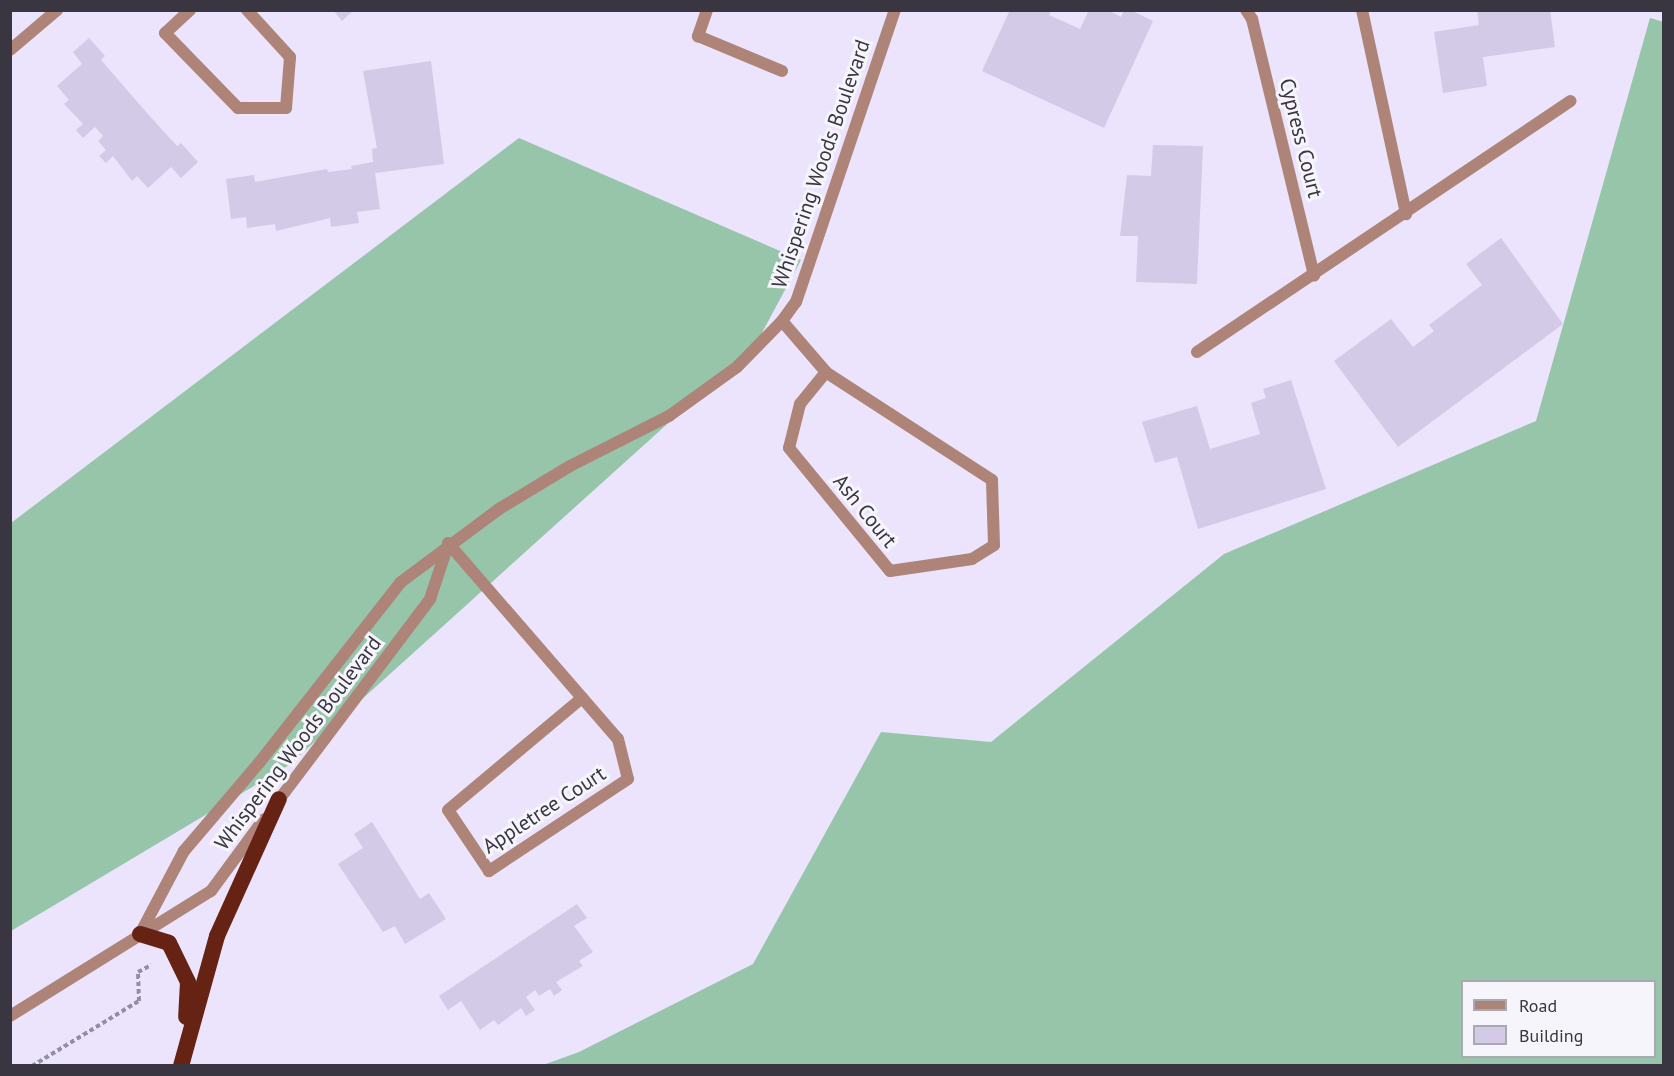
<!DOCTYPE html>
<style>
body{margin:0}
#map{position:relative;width:1674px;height:1076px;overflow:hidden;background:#ebe4fc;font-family:"PT Sans",sans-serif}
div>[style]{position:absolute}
.forest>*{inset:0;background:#96c5aa}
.building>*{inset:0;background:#d3cae7}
.path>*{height:4px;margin-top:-2px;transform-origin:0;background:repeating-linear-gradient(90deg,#938ea0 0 4.5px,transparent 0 7.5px)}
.minor>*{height:12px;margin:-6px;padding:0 6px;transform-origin:6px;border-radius:6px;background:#ae8479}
.trunk>*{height:16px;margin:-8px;padding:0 8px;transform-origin:8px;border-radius:8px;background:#662212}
span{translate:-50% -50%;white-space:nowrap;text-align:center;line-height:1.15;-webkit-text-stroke:6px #f6f5fb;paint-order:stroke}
.street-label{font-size:21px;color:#393641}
.frame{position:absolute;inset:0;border:12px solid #393641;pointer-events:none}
.legend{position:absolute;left:1461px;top:980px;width:195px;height:78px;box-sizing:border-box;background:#f6f5fb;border:2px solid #aaa9b1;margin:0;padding:8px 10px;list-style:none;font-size:18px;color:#393641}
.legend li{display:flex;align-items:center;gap:12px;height:30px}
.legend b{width:30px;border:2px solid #aaa9b1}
</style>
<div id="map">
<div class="forest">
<div style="clip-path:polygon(evenodd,1650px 18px,1664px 22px,1663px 1065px,543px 1065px,579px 1052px,753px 964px,881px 732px,991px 742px,1224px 554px,1536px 421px,1650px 18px,1462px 982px,1654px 982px,1654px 1056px,1462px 1056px,1462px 982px)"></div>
<div style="clip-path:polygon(519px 138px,801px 260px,756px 344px,289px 765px,11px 931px,11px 523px)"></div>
</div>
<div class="building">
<div style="clip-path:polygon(333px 10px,354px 10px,342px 21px)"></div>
<div style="clip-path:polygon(1010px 10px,1051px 10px,1049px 15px,1080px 29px,1089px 10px,1108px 10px,1121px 17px,1124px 10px,1130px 10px,1153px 21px,1104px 128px,982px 71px)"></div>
<div style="clip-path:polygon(1477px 10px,1550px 10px,1555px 47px,1483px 57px,1487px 86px,1443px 93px,1434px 32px,1479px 25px)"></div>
<div style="clip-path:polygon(89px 38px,105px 56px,101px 60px,147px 113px,177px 146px,181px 143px,198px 162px,181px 178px,171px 167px,148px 188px,137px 176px,132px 181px,113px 156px,106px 163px,99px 156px,106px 150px,98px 141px,103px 136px,95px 127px,83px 138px,76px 130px,83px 124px,64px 104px,69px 100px,57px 86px,82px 64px,73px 52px)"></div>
<div style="clip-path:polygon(431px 61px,444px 164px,375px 173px,380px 209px,357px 212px,359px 223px,331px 227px,330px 218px,276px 231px,275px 224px,247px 228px,246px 217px,231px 219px,226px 179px,254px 175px,255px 182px,327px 169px,328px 172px,352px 169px,351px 166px,373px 162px,372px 149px,377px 148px,363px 71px)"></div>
<div style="clip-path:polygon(1153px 145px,1203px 146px,1197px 284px,1136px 282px,1138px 236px,1120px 236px,1127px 175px,1151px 176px)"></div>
<div style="clip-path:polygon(1501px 238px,1563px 324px,1398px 447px,1334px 361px,1391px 319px,1413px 347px,1434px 331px,1429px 325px,1482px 285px,1466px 264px)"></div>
<div style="clip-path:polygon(1291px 380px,1326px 489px,1198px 529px,1177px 457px,1155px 463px,1142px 422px,1197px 406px,1210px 449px,1260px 434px,1251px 403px,1266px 398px,1263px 389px)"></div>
<div style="clip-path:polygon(372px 822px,420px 899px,429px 893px,446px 919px,405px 944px,395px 926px,383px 932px,338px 864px,363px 848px,354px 834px)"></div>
<div style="clip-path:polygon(577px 904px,587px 918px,574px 926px,593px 952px,579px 961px,583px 966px,556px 982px,562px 990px,554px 996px,550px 989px,539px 996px,535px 990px,526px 997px,535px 1010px,526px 1016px,521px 1008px,498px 1025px,494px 1020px,480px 1030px,461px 1001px,448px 1010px,439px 996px)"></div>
</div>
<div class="path">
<div style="left:32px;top:1066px;width:125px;rotate:-31.3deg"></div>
<div style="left:139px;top:1001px;width:29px;rotate:-92deg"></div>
<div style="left:138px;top:972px;width:15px;rotate:-28deg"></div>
</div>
<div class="minor">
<div style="left:190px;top:10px;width:34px;rotate:137deg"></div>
<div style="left:165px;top:33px;width:105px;rotate:45.8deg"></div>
<div style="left:238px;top:108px;width:48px"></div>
<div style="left:286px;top:108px;width:51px;rotate:-85.5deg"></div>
<div style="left:290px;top:57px;width:64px;rotate:-132.5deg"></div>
<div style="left:707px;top:10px;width:28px;rotate:109deg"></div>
<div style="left:698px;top:36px;width:91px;rotate:22.6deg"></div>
<div style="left:1246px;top:10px;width:11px;rotate:56deg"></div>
<div style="left:1252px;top:19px;width:264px;rotate:76.4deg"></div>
<div style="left:1362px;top:10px;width:209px;rotate:77.8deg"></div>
<div style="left:10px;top:50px;width:62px;rotate:-40.4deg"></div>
<div style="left:782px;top:321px;width:67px;rotate:49.2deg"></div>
<div style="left:826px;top:372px;width:41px;rotate:129.1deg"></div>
<div style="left:800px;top:404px;width:45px;rotate:104deg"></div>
<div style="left:789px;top:448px;width:159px;rotate:50.6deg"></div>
<div style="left:890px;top:571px;width:83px;rotate:-8.3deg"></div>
<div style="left:972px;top:559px;width:26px;rotate:-32deg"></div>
<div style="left:994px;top:545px;width:65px;rotate:-91.8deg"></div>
<div style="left:992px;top:480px;width:198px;rotate:-147deg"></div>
<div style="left:1197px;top:352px;width:450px;rotate:-33.9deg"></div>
<div style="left:448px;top:543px;width:259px;rotate:49.1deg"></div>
<div style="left:618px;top:739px;width:41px;rotate:76deg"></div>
<div style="left:628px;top:779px;width:167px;rotate:146.5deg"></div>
<div style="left:489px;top:871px;width:73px;rotate:-123.9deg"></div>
<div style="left:448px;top:810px;width:175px;rotate:-39.9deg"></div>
<div style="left:275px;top:805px;width:258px;rotate:-53deg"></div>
<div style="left:430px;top:599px;width:57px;rotate:-71.6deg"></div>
<div style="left:140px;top:934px;width:94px;rotate:-62.1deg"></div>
<div style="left:184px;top:851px;width:116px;rotate:-49.6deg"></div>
<div style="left:259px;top:763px;width:230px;rotate:-51.9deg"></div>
<div style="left:401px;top:582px;width:122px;rotate:-36.7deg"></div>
<div style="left:499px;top:509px;width:83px;rotate:-31.2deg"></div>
<div style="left:570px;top:466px;width:111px;rotate:-26.8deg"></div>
<div style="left:669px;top:416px;width:84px;rotate:-35.8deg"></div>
<div style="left:737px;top:367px;width:64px;rotate:-45.6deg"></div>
<div style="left:782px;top:321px;width:24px;rotate:-54deg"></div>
<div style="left:796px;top:302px;width:308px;rotate:-71.3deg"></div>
<div style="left:10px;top:1016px;width:237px;rotate:-31.9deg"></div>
<div style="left:211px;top:891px;width:89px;rotate:-53.6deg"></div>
</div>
<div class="trunk">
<div style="left:140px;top:934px;width:30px;rotate:17deg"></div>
<div style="left:169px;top:943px;width:43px;rotate:64deg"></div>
<div style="left:188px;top:982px;width:35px;rotate:93deg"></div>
<div style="left:181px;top:1066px;width:135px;rotate:-74.5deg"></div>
<div style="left:217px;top:936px;width:150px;rotate:-65.7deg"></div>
</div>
<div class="street-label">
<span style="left:1301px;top:138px;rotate:76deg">Cypress Court</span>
<span style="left:821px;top:164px;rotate:-71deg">Whispering Woods Boulevard</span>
<span style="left:865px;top:511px;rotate:51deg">Ash Court</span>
<span style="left:298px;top:743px;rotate:-53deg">Whispering Woods Boulevard</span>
<span style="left:544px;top:810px;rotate:-33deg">Appletree Court</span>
</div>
<div class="frame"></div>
<ul class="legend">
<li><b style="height:8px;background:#ae8479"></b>Road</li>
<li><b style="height:16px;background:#d3cae7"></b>Building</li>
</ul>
</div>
